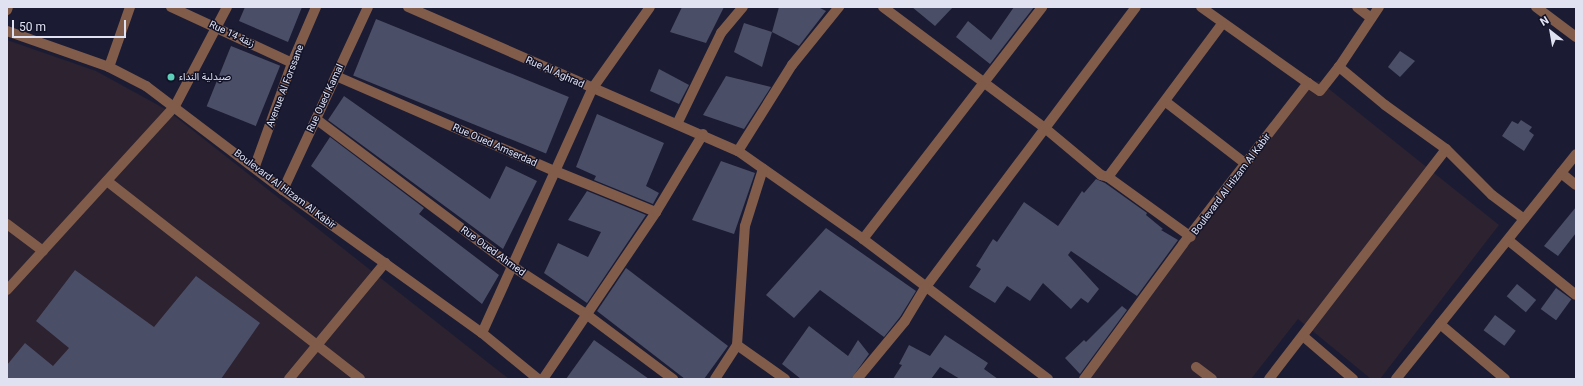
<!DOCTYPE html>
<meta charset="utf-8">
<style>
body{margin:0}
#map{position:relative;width:1583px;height:386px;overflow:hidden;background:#1b1c33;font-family:Roboto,"Noto Sans Arabic",sans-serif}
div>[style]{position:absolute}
.industrial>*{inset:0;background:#2c2230}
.building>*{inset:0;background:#4b4e67;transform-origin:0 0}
.minor>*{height:10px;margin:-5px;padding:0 5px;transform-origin:5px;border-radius:5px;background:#815c4b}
.tertiary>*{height:10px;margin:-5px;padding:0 5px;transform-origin:5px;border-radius:5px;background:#815c4b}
.dots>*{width:11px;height:11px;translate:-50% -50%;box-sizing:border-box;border:2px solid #121328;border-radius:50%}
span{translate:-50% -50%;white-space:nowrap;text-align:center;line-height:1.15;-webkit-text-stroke:3px #121328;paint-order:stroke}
.street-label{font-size:10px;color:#e0e2f2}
.poi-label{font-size:10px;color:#e0e2f2}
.left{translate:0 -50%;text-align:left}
.frame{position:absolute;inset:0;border:8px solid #e0e2f2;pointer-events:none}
.north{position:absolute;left:1531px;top:12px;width:40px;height:40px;-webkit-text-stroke:3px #121328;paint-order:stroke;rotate:329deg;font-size:11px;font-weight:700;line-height:16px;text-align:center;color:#e0e2f2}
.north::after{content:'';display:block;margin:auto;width:14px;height:18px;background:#e0e2f2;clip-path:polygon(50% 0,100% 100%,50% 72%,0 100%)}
.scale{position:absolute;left:12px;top:20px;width:114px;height:18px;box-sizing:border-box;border:2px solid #e0e2f2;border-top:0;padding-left:5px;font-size:12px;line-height:14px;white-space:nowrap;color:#e0e2f2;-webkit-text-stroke:3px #121328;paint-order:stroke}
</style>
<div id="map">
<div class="industrial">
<div style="clip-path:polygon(7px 40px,96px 71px,167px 110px,509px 379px,7px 379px)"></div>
<div style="clip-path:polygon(1319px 81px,1499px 225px,1380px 379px,1371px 379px,1298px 319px,1251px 379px,1089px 379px,1308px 83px)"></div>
</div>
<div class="building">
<div style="clip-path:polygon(245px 7px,302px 7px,288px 42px,239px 21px)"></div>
<div style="clip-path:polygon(682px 7px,724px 7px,706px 43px,670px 32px)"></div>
<div style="clip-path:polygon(779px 7px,818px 7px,826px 11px,799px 46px,772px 32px)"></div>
<div style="clip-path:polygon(912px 7px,953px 7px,935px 26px)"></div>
<div style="clip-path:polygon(1014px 7px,1034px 7px,990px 64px,956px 37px,968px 21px,991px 40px)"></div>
<div style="left:376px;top:19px;width:208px;height:61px;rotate:22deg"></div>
<div style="clip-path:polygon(744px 23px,772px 32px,762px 67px,734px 52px)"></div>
<div style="left:231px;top:46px;width:53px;height:65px;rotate:22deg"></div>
<div style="clip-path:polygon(1400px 51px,1415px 61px,1400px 77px,1388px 67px)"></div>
<div style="clip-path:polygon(659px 69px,689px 85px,679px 104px,650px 91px)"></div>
<div style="clip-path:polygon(726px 76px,771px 87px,744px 129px,703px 115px)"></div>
<div style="clip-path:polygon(344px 96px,490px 199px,506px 166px,537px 181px,503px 249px,328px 120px)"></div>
<div style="clip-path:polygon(597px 114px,664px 143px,646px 186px,659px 193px,653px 204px,594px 180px,596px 176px,576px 167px)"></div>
<div style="clip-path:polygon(1521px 120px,1532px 127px,1529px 131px,1534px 135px,1524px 151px,1502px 136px,1512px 121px,1518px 124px)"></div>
<div style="clip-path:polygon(330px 137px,424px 208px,419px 214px,499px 275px,482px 304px,311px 166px)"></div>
<div style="clip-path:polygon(721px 161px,755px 173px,734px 234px,692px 220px)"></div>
<div style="clip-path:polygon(1096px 179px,1105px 183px,1147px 213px,1146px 215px,1163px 229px,1161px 230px,1178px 240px,1137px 296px,1071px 251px,1068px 255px,1099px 289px,1088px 303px,1081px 298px,1071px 309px,1043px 283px,1030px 301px,1007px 286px,995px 303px,969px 287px,981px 269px,976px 266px,993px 239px,997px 242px,1024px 202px,1058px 226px,1082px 191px,1084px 193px)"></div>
<div style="clip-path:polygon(587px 191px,646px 215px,587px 303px,544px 273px,558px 243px,588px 257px,601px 232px,568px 220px)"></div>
<div style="clip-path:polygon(1576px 207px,1576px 233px,1558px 256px,1544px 246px)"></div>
<div style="clip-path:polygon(826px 228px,916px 291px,900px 317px,884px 337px,820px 290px,794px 318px,766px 295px)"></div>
<div style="clip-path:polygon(626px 268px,728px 346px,704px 379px,685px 379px,597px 311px)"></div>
<div style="clip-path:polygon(75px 270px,154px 327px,196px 276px,260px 323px,221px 379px,7px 379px,7px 365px,25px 343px,53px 366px,69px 348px,36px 321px)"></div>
<div style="left:1517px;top:284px;width:25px;height:16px;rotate:40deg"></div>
<div style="left:1556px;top:288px;width:19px;height:26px;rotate:36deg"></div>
<div style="clip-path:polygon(1122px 306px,1127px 310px,1080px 374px,1065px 358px,1084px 340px,1086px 342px)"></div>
<div style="left:1495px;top:315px;width:26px;height:19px;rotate:37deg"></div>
<div style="clip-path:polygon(809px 326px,848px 356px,858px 340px,869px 354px,851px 379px,801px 379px,782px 364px)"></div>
<div style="clip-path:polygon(945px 335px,988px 363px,984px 369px,998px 379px,960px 379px,940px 367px,931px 379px,893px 379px,902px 365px,899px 364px,909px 345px,930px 356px)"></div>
<div style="clip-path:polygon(594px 340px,649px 379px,566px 379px)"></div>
</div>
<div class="minor">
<div style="left:171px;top:7px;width:133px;rotate:24.8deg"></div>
<div style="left:408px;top:7px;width:360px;rotate:23.6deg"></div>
<div style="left:738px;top:151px;width:153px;rotate:35.1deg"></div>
<div style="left:863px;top:239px;width:232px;rotate:37.1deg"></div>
<div style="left:883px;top:7px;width:204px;rotate:36.8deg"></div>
<div style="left:1046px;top:129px;width:72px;rotate:39.9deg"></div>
<div style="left:1101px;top:175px;width:7px;rotate:16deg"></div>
<div style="left:1108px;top:177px;width:102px;rotate:35.9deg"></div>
<div style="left:1201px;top:7px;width:131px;rotate:35.4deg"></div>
<div style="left:1357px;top:7px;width:18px;rotate:38deg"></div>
<div style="left:1536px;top:7px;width:50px;rotate:36.9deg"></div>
<div style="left:7px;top:10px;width:3px;rotate:-72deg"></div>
<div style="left:109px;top:67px;width:64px;rotate:-70.7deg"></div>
<div style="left:336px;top:76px;width:239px;rotate:23.5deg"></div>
<div style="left:555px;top:171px;width:109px;rotate:22.1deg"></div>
<div style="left:1166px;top:102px;width:101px;rotate:37.8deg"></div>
<div style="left:316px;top:119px;width:245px;rotate:36.9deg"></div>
<div style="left:512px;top:266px;width:88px;rotate:33deg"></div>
<div style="left:586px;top:314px;width:109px;rotate:36.8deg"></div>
<div style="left:677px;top:124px;width:101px;rotate:-64.2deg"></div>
<div style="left:721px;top:33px;width:34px;rotate:-50deg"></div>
<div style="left:1446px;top:149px;width:65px;rotate:45deg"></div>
<div style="left:1492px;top:195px;width:40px;rotate:37deg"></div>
<div style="left:738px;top:151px;width:102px;rotate:-57.9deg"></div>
<div style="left:792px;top:65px;width:75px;rotate:-51deg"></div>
<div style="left:255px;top:166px;width:109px;rotate:-70.2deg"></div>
<div style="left:292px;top:63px;width:61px;rotate:-66.8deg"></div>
<div style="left:1561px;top:173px;width:19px;rotate:39deg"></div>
<div style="left:1108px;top:177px;width:191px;rotate:-53.3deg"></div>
<div style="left:107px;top:181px;width:321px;rotate:38deg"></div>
<div style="left:283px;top:190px;width:202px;rotate:-65.1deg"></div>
<div style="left:7px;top:224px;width:45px;rotate:36.9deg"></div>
<div style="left:863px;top:239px;width:293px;rotate:-52.3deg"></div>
<div style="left:1508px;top:240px;width:87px;rotate:39deg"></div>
<div style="left:7px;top:290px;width:249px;rotate:-47.6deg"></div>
<div style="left:175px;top:106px;width:112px;rotate:-62.3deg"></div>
<div style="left:1440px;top:324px;width:85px;rotate:40.2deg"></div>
<div style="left:482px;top:333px;width:268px;rotate:-65.7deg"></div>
<div style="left:592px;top:89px;width:100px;rotate:-54.7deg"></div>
<div style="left:1303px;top:336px;width:66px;rotate:40.7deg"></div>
<div style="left:737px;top:345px;width:59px;rotate:35.3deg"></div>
<div style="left:1196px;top:367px;width:20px;rotate:37deg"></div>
<div style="left:289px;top:379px;width:151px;rotate:-50.4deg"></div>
<div style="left:543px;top:379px;width:202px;rotate:-55.9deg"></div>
<div style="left:656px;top:212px;width:91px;rotate:-58.9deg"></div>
<div style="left:715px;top:379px;width:40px;rotate:-57.1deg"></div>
<div style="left:737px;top:345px;width:119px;rotate:-86.2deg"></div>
<div style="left:745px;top:226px;width:60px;rotate:-72.5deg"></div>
<div style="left:857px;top:379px;width:75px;rotate:-50.4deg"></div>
<div style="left:905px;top:321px;width:39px;rotate:-59deg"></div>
<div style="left:925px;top:288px;width:351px;rotate:-53.1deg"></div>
<div style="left:1269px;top:379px;width:290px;rotate:-52.4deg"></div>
<div style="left:1446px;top:149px;width:75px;rotate:-144.2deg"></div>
<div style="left:1385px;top:105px;width:60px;rotate:-140.4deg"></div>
<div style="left:1396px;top:379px;width:288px;rotate:-51.3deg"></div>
</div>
<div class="tertiary">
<div style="left:7px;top:31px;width:108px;rotate:19.4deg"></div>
<div style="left:109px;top:67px;width:42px;rotate:27.2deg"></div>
<div style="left:146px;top:86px;width:172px;rotate:37.2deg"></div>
<div style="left:283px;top:190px;width:245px;rotate:35.7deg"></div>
<div style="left:482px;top:333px;width:72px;rotate:39.4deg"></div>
<div style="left:1084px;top:379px;width:167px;rotate:-53.7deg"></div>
<div style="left:1183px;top:244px;width:204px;rotate:-52.2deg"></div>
<div style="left:1308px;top:83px;width:14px;rotate:34deg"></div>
<div style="left:1320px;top:91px;width:31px;rotate:-52deg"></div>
<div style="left:1339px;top:67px;width:72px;rotate:-56.3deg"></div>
</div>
<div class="dots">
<div style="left:171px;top:77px;background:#5cceba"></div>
</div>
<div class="street-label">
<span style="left:232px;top:34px;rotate:25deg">Rue 14 زنقة</span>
<span style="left:555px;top:72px;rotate:24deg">Rue Al Aghrad</span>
<span style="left:285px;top:86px;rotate:-69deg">Avenue Al Forssane</span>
<span style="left:325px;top:98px;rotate:-65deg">Rue Oued Kamal</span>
<span style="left:495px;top:145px;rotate:24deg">Rue Oued Amserdad</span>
<span style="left:1231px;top:184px;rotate:-53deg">Boulevard Al Hizam Al Kabir</span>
<span style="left:285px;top:189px;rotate:37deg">Boulevard Al Hizam Al Kabir</span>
<span style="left:493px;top:251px;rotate:36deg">Rue Oued Ahmed</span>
</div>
<div class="poi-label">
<span class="left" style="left:179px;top:77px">صيدلية النداء</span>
</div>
<div class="frame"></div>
<div class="north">N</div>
<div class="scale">50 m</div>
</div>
